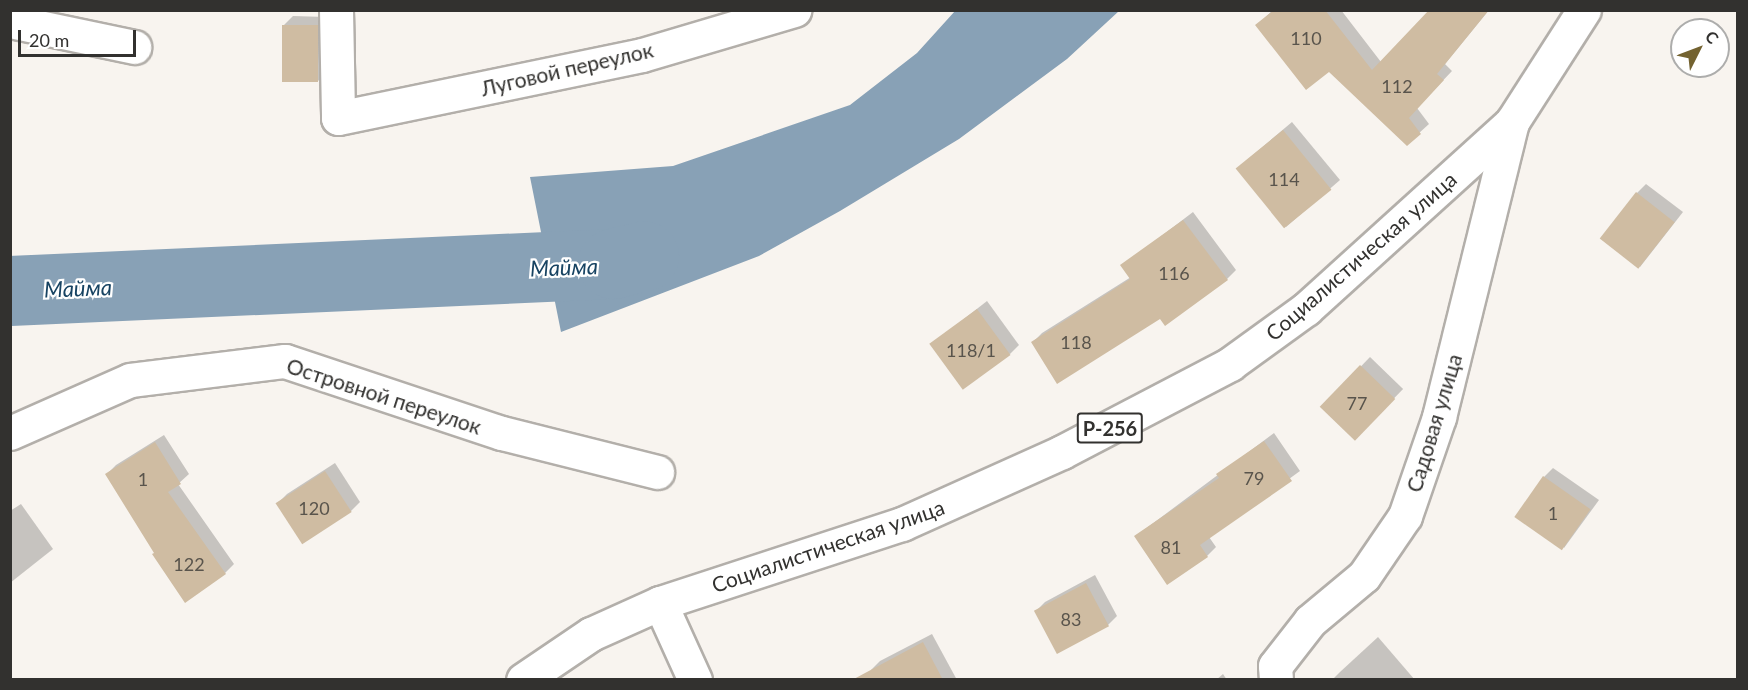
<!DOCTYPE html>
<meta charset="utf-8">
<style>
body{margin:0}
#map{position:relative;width:1748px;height:690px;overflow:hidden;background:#f8f4ef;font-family:Lato,sans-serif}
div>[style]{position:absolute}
.water>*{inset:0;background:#88a1b6}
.shadow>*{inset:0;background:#0003;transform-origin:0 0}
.river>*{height:70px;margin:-35px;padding:0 35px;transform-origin:35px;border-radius:35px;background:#88a1b6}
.building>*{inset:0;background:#cfbca2;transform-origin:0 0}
.roads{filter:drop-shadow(2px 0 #b3afaa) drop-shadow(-2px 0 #b3afaa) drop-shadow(0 2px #b3afaa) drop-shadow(0 -2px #b3afaa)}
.minor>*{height:33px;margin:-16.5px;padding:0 16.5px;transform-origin:16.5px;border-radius:16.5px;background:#fff}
.primary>*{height:33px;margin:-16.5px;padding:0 16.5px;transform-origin:16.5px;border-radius:16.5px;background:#fff}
span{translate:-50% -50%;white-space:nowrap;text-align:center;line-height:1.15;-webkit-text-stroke:4.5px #fff;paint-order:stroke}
.number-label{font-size:18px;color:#59544c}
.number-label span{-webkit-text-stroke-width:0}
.shield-label span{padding:2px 4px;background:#fff;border:2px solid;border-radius:4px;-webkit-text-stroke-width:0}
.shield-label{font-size:20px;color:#32312f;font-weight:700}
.street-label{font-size:21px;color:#32312f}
.water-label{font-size:22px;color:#174362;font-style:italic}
.frame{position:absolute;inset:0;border:12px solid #32312f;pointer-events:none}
.north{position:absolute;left:1670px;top:18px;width:60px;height:60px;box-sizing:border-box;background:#fff;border:2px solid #adadac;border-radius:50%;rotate:48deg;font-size:16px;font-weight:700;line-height:24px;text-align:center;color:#32312f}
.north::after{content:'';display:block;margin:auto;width:21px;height:27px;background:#736230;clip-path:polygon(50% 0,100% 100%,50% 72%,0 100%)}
.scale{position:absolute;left:18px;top:30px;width:118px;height:27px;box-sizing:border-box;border:3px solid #32312f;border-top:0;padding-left:8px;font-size:18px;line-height:21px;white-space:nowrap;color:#32312f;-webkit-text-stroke:4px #fff;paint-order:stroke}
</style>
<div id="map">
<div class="water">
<div style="clip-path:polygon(955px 11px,1119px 11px,1067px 59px,959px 139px,840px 211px,759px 256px,561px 332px,530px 177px,673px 166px,850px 105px,917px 53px)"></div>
</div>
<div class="shadow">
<div style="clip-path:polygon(1273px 10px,1341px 10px,1381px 62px,1436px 10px,1489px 10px,1445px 64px,1452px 71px,1417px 108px,1429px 124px,1407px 144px,1329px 70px,1257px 25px)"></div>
<div style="clip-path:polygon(293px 16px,326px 17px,327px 72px,318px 81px,284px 25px)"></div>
<div style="clip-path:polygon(1292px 122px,1340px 180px,1286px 227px,1247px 160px)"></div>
<div style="clip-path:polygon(1646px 184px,1683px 212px,1640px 267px,1637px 193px)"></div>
<div style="clip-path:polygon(1193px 212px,1236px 270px,1227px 279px,1160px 317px,1033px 342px,1042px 333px,1131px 277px,1122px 266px)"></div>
<div style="clip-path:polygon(987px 301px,1019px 345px,1010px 354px,932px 344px)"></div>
<div style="left:1370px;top:357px;width:46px;height:69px;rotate:44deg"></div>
<div style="clip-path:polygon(1274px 433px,1300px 471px,1209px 537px,1216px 547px,1207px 556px,1136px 536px)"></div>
<div style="clip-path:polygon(164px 435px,189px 474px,178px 484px,234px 564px,225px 573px,107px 474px,116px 465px)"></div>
<div style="clip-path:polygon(335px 463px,360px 502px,351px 511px,278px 503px,287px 494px)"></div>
<div style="clip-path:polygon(1553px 468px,1599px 500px,1564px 548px,1544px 477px)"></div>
<div style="clip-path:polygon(21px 504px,53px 549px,10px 583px,10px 511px)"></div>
<div style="clip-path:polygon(1095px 575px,1117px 616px,1108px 625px,1036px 611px,1045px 602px)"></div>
<div style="clip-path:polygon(932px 634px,957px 680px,876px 680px,871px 670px,880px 661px)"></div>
<div style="clip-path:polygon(1378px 637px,1415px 680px,1332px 680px,1340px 672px)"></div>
<div style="clip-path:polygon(1223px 674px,1227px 680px,1216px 680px)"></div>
</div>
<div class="river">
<div style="left:10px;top:291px;width:604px;rotate:-2.56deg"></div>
<div style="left:613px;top:264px;width:32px;rotate:-14deg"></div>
</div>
<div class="building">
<div style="clip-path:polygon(1274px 10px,1325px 10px,1372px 70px,1429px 10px,1489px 10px,1437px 74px,1444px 80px,1409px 118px,1421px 134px,1407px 146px,1329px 72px,1306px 90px,1255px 25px)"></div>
<div style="left:282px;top:25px;width:36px;height:57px"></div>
<div style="left:1283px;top:130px;width:77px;height:61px;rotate:51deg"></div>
<div style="left:1636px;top:192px;width:49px;height:59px;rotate:38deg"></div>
<div style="clip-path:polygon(1183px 220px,1228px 280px,1165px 326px,1160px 319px,1057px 384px,1031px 342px,1130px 279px,1120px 265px)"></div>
<div style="left:977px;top:309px;width:57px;height:59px;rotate:54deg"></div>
<div style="left:1360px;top:365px;width:49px;height:58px;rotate:44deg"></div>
<div style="clip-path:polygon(1264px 441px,1292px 481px,1200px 545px,1208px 557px,1167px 585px,1134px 536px,1219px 478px,1216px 474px)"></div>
<div style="clip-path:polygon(155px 442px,181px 484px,168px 492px,226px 574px,185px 603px,152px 554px,154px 553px,105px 474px)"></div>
<div style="left:325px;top:471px;width:49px;height:59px;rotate:57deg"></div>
<div style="left:1543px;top:476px;width:58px;height:50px;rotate:35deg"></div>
<div style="left:1086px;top:583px;width:49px;height:59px;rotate:62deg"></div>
<div style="clip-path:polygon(923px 642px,943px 680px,852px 680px)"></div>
</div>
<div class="roads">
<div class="minor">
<div style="left:336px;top:10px;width:108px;rotate:88.9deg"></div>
<div style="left:338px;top:118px;width:310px;rotate:-11.7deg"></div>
<div style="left:642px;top:55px;width:159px;rotate:-16.5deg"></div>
<div style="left:10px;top:21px;width:127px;rotate:11.8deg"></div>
<div style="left:10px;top:433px;width:131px;rotate:-23.8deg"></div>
<div style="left:130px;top:380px;width:156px;rotate:-7deg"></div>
<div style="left:285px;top:361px;width:229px;rotate:18.4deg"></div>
<div style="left:502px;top:433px;width:160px;rotate:14.1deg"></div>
<div style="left:660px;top:603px;width:85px;rotate:65.6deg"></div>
<div style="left:1276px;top:680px;width:14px;rotate:-94deg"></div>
<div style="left:1275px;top:666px;width:57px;rotate:-52.1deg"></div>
<div style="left:1310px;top:621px;width:70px;rotate:-39.8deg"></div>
<div style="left:1364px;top:576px;width:73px;rotate:-55.7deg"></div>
<div style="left:1405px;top:516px;width:105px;rotate:-71deg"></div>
<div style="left:1439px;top:417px;width:304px;rotate:-76.1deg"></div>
</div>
<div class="primary">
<div style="left:523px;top:680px;width:82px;rotate:-34.1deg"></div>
<div style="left:591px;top:634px;width:76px;rotate:-24.2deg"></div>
<div style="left:660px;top:603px;width:255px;rotate:-18.1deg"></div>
<div style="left:902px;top:524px;width:175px;rotate:-24.2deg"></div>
<div style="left:1062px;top:452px;width:190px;rotate:-27.6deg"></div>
<div style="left:1230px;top:364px;width:94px;rotate:-35.9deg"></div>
<div style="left:1306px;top:309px;width:278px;rotate:-42.2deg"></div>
<div style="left:1512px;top:122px;width:133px;rotate:-57.3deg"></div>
</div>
</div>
<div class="number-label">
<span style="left:1306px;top:38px">110</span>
<span style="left:1397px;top:86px">112</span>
<span style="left:1284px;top:179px">114</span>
<span style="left:1174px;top:273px">116</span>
<span style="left:1076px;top:342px">118</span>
<span style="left:971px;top:350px">118/1</span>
<span style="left:1357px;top:403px">77</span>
<span style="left:1254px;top:478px">79</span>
<span style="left:143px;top:479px">1</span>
<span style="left:314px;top:508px">120</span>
<span style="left:1553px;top:513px">1</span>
<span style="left:1171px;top:547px">81</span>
<span style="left:189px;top:564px">122</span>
<span style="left:1071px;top:619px">83</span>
</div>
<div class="shield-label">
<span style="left:1110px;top:428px">Р-256</span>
</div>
<div class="street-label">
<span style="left:567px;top:69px;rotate:-13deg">Луговой переулок</span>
<span style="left:1361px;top:256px;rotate:-41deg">Социалистическая улица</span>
<span style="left:384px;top:396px;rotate:18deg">Островной переулок</span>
<span style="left:1434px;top:423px;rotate:-73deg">Садовая улица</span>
<span style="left:828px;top:546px;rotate:-19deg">Социалистическая улица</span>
</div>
<div class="water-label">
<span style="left:564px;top:267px;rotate:-2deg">Майма</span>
<span style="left:78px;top:288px;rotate:-2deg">Майма</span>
</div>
<div class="frame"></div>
<div class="north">С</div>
<div class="scale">20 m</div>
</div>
